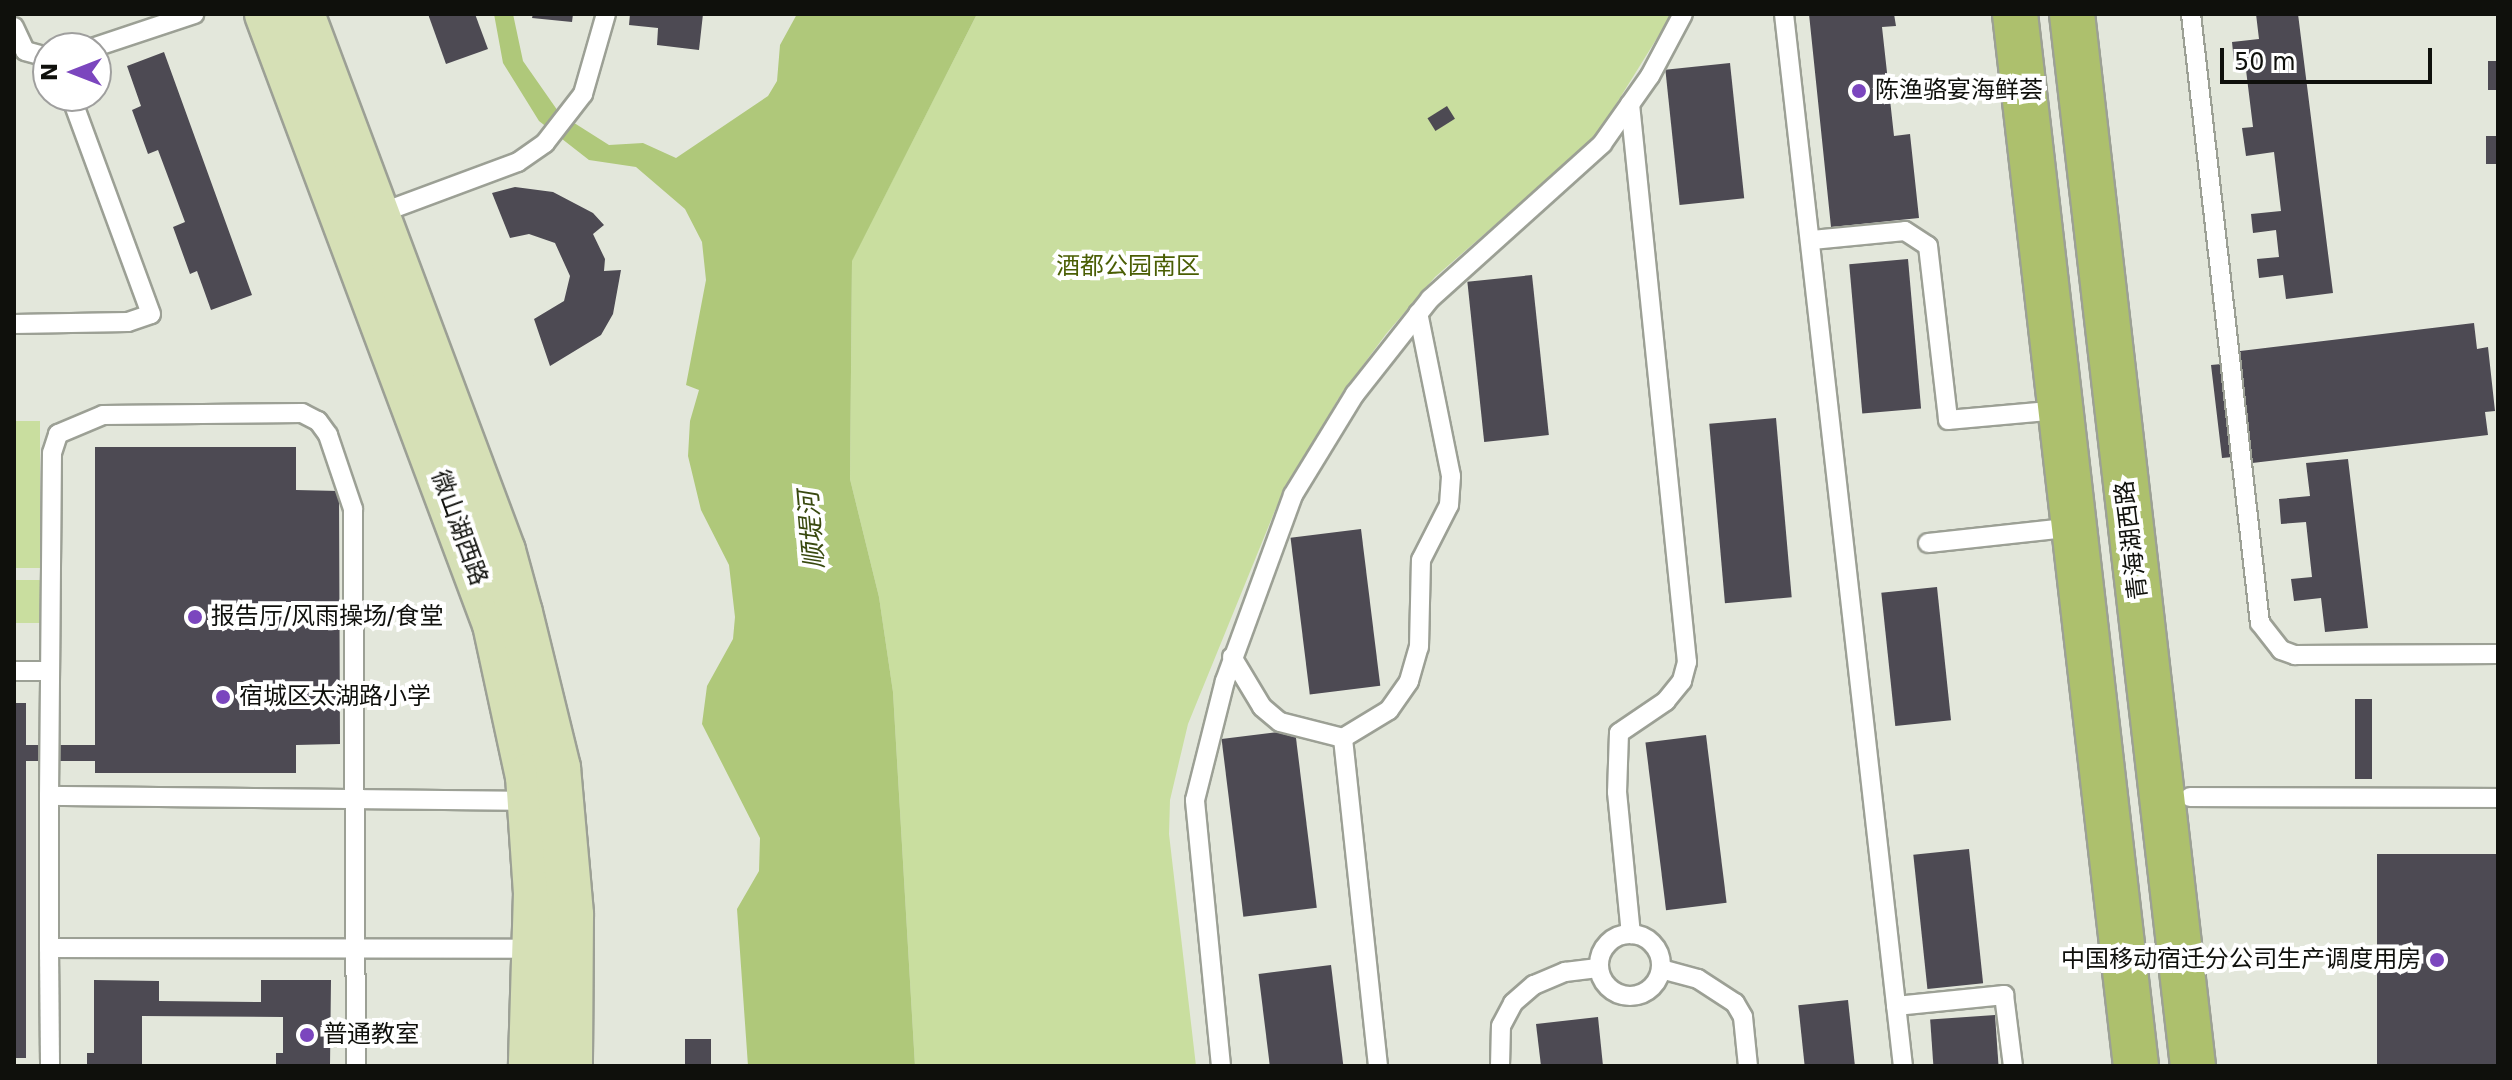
<!DOCTYPE html>
<meta charset="utf-8">
<style>
body{margin:0}
#map{position:relative;width:2512px;height:1080px;overflow:hidden;background:#e3e7db;font-family:"DejaVu Sans","Noto Sans SC",sans-serif}
div>[style]{position:absolute}
.green>*{inset:0;background:#c9de9f;transform-origin:0 0}
.water>*{inset:0;background:#afc87a}
.building>*{inset:0;background:#4d4a53;transform-origin:0 0}
.roads{filter:drop-shadow(2px 0 #9ca095) drop-shadow(-2px 0 #9ca095) drop-shadow(0 2px #9ca095) drop-shadow(0 -2px #9ca095)}
.lane>*{height:18px;margin:-9px;padding:0 9px;transform-origin:9px;border-radius:9px;background:#fff}
.lane>.ring{margin:-9px;padding:0;box-sizing:content-box;background:none;border:18px solid #fff;border-radius:50%}
.secondary>*{height:44px;margin:-22px;padding:0 22px;transform-origin:22px;border-radius:22px;background:#d6e0b6}
.primary>*{height:44px;margin:-22px;padding:0 22px;transform-origin:22px;border-radius:22px;background:#adc06d}
.dots>*{width:22px;height:22px;translate:-50% -50%;box-sizing:border-box;border:4px solid #fff;border-radius:50%}
span{translate:-50% -50%;white-space:nowrap;text-align:center;line-height:1.15;-webkit-text-stroke:8px #fff;paint-order:stroke}
.poi-label{font-size:24px;color:#0f100c}
.left{translate:0 -50%;text-align:left}
.right{translate:-100% -50%;text-align:right}
.park-label{font-size:24px;color:#4a5e04}
.street-label{font-size:24px;color:#0f100c}
.water-label{font-size:26px;color:#39490f;font-style:italic}
.frame{position:absolute;inset:0;border:16px solid #0f100c;pointer-events:none}
.north{position:absolute;left:32px;top:32px;width:80px;height:80px;box-sizing:border-box;background:#fff;border:2px solid #9f9f9e;border-radius:50%;rotate:270deg;font-size:22px;font-weight:700;line-height:32px;text-align:center;color:#0f100c}
.north::after{content:'';display:block;margin:auto;width:28px;height:36px;background:#7b46be;clip-path:polygon(50% 0,100% 100%,50% 72%,0 100%)}
.scale{position:absolute;left:2220px;top:48px;width:212px;height:36px;box-sizing:border-box;border:4px solid #0f100c;border-top:0;padding-left:10px;font-size:24px;line-height:28px;white-space:nowrap;color:#0f100c;-webkit-text-stroke:6px #fff;paint-order:stroke}
</style>
<div id="map">
<div class="green">
<div style="clip-path:polygon(977px 14px,1672px 14px,1595px 138px,1435px 277px,1386px 334px,1338px 399px,1276px 508px,1188px 724px,1170px 800px,1169px 834px,1196px 1066px,915px 1066px,893px 692px,879px 597px,850px 479px,852px 260px)"></div>
<div style="left:14px;top:421px;width:26px;height:147px"></div>
<div style="left:14px;top:580px;width:26px;height:43px"></div>
</div>
<div class="water">
<div style="clip-path:polygon(494px 14px,513px 14px,523px 61px,560px 114px,609px 145px,643px 143px,676px 158px,768px 96px,777px 81px,780px 45px,797px 14px,977px 14px,852px 261px,850px 479px,879px 597px,893px 692px,915px 1066px,748px 1066px,737px 909px,759px 871px,760px 838px,702px 724px,707px 686px,733px 639px,735px 617px,729px 565px,701px 510px,688px 456px,690px 421px,699px 390px,686px 385px,706px 280px,702px 242px,685px 209px,636px 167px,589px 160px,539px 121px,503px 63px)"></div>
</div>
<div class="building">
<div style="clip-path:polygon(428px 14px,475px 14px,488px 49px,446px 64px)"></div>
<div style="clip-path:polygon(533px 14px,573px 14px,572px 22px,532px 18px)"></div>
<div style="clip-path:polygon(630px 14px,703px 14px,699px 50px,657px 45px,658px 28px,629px 25px)"></div>
<div style="clip-path:polygon(1809px 14px,1894px 14px,1896px 26px,1882px 27px,1894px 136px,1910px 134px,1919px 218px,1831px 227px)"></div>
<div style="clip-path:polygon(2256px 14px,2298px 14px,2333px 293px,2286px 299px,2283px 275px,2259px 278px,2257px 259px,2279px 257px,2276px 230px,2253px 233px,2251px 214px,2281px 211px,2274px 152px,2246px 156px,2242px 128px,2253px 127px,2246px 70px,2235px 72px,2232px 42px,2259px 39px)"></div>
<div style="clip-path:polygon(164px 52px,252px 295px,211px 310px,197px 271px,190px 274px,173px 227px,185px 222px,158px 150px,148px 154px,132px 110px,141px 106px,127px 66px)"></div>
<div style="left:2488px;top:61px;width:10px;height:29px"></div>
<div style="left:1730px;top:63px;width:136px;height:65px;rotate:84deg"></div>
<div style="left:1447px;top:106px;width:15px;height:23px;rotate:58deg"></div>
<div style="left:2486px;top:136px;width:12px;height:28px"></div>
<div style="clip-path:polygon(515px 187px,553px 192px,593px 213px,604px 225px,593px 234px,605px 259px,604px 271px,621px 270px,613px 314px,601px 335px,550px 366px,534px 319px,564px 301px,570px 276px,555px 243px,529px 234px,510px 238px,492px 193px)"></div>
<div style="left:1908px;top:259px;width:150px;height:59px;rotate:85deg"></div>
<div style="left:1532px;top:275px;width:161px;height:65px;rotate:84deg"></div>
<div style="clip-path:polygon(2474px 323px,2477px 349px,2488px 347px,2495px 411px,2485px 412px,2488px 435px,2244px 464px,2243px 456px,2222px 458px,2211px 365px,2232px 363px,2232px 352px)"></div>
<div style="left:1776px;top:418px;width:180px;height:67px;rotate:85deg"></div>
<div style="clip-path:polygon(95px 447px,296px 447px,296px 490px,339px 491px,340px 744px,296px 745px,296px 773px,95px 773px,95px 761px,26px 761px,26px 1058px,14px 1058px,14px 703px,26px 703px,26px 745px,95px 745px)"></div>
<div style="clip-path:polygon(2348px 459px,2368px 628px,2325px 632px,2321px 598px,2294px 601px,2291px 579px,2312px 577px,2306px 522px,2281px 524px,2279px 499px,2310px 496px,2306px 463px)"></div>
<div style="left:1361px;top:529px;width:158px;height:71px;rotate:83deg"></div>
<div style="left:1937px;top:587px;width:134px;height:56px;rotate:84deg"></div>
<div style="left:2355px;top:699px;width:17px;height:80px"></div>
<div style="left:1295px;top:730px;width:179px;height:74px;rotate:83deg"></div>
<div style="left:1706px;top:735px;width:169px;height:61px;rotate:83deg"></div>
<div style="left:1969px;top:849px;width:135px;height:56px;rotate:84deg"></div>
<div style="left:2377px;top:854px;width:121px;height:212px"></div>
<div style="left:1331px;top:965px;width:102px;height:73px;rotate:83deg"></div>
<div style="clip-path:polygon(94px 980px,159px 981px,159px 1001px,261px 1002px,261px 980px,331px 980px,330px 1066px,276px 1066px,276px 1053px,283px 1053px,283px 1017px,142px 1016px,142px 1066px,87px 1066px,87px 1053px,94px 1053px)"></div>
<div style="left:1848px;top:1000px;width:66px;height:50px;rotate:84deg"></div>
<div style="left:1995px;top:1015px;width:51px;height:65px;rotate:86deg"></div>
<div style="clip-path:polygon(1598px 1017px,1603px 1066px,1541px 1066px,1536px 1024px)"></div>
<div style="left:685px;top:1039px;width:26px;height:27px"></div>
</div>
<div class="roads">
<div class="lane">
<div style="left:1784px;top:14px;width:1059px;rotate:83.55deg"></div>
<div style="left:2191px;top:14px;width:613px;rotate:83.54deg"></div>
<div style="left:2260px;top:623px;width:34px;rotate:52deg"></div>
<div style="left:2281px;top:650px;width:15px;rotate:20deg"></div>
<div style="left:2295px;top:655px;width:203px;rotate:-0.3deg"></div>
<div style="left:14px;top:27px;width:26px;rotate:65deg"></div>
<div style="left:25px;top:51px;width:24px;rotate:15deg"></div>
<div style="left:92px;top:48px;width:108px;rotate:-18.4deg"></div>
<div style="left:1630px;top:104px;width:561px;rotate:84.17deg"></div>
<div style="left:1687px;top:662px;width:20px;rotate:105deg"></div>
<div style="left:1682px;top:681px;width:26px;rotate:129deg"></div>
<div style="left:1666px;top:701px;width:57px;rotate:145.8deg"></div>
<div style="left:1619px;top:733px;width:59px;rotate:91.9deg"></div>
<div style="left:1617px;top:792px;width:143px;rotate:84.4deg"></div>
<div style="left:378px;top:214px;width:149px;rotate:-20.4deg"></div>
<div style="left:518px;top:162px;width:33px;rotate:-35deg"></div>
<div style="left:545px;top:143px;width:62px;rotate:-52.2deg"></div>
<div style="left:583px;top:94px;width:83px;rotate:-74deg"></div>
<div style="left:1812px;top:240px;width:93px;rotate:-5.5deg"></div>
<div style="left:1905px;top:231px;width:27px;rotate:33deg"></div>
<div style="left:1928px;top:246px;width:175px;rotate:83.4deg"></div>
<div style="left:1948px;top:420px;width:113px;rotate:-5.1deg"></div>
<div style="left:14px;top:324px;width:114px;rotate:-1deg"></div>
<div style="left:128px;top:322px;width:24px;rotate:-19deg"></div>
<div style="left:151px;top:314px;width:232px;rotate:-110.2deg"></div>
<div style="left:1928px;top:543px;width:148px;rotate:-6.2deg"></div>
<div style="left:1232px;top:657px;width:58px;rotate:59deg"></div>
<div style="left:1262px;top:707px;width:23px;rotate:40deg"></div>
<div style="left:1280px;top:722px;width:65px;rotate:14.3deg"></div>
<div style="left:14px;top:671px;width:36px"></div>
<div style="left:49px;top:796px;width:343px;rotate:-89.5deg"></div>
<div style="left:52px;top:453px;width:20px;rotate:-72deg"></div>
<div style="left:58px;top:434px;width:49px;rotate:-22.9deg"></div>
<div style="left:103px;top:415px;width:199px;rotate:-0.6deg"></div>
<div style="left:302px;top:413px;width:18px;rotate:27deg"></div>
<div style="left:318px;top:421px;width:17px;rotate:54deg"></div>
<div style="left:328px;top:435px;width:78px;rotate:71.3deg"></div>
<div style="left:353px;top:509px;width:557px;rotate:89.69deg"></div>
<div style="left:2190px;top:797px;width:308px;rotate:0.2deg"></div>
<div style="left:530px;top:801px;width:481px;rotate:-179.4deg"></div>
<div style="left:49px;top:796px;width:152px;rotate:90deg"></div>
<div style="left:49px;top:948px;width:486px;rotate:0.1deg"></div>
<div class="ring" style="left:1599px;top:934px;width:44px;height:44px"></div>
<div style="left:49px;top:948px;width:118px;rotate:89.5deg"></div>
<div style="left:1661px;top:969px;width:38px;rotate:15deg"></div>
<div style="left:1698px;top:979px;width:44px;rotate:33deg"></div>
<div style="left:1735px;top:1003px;width:16px;rotate:60deg"></div>
<div style="left:1743px;top:1017px;width:49px;rotate:84.2deg"></div>
<div style="left:1896px;top:1006px;width:109px;rotate:-5.8deg"></div>
<div style="left:2004px;top:995px;width:72px;rotate:82.8deg"></div>
<div style="left:1221px;top:1066px;width:267px;rotate:-95.6deg"></div>
<div style="left:1195px;top:800px;width:123px;rotate:-75.9deg"></div>
<div style="left:1225px;top:681px;width:198px;rotate:-69.9deg"></div>
<div style="left:1293px;top:495px;width:119px;rotate:-58.5deg"></div>
<div style="left:1355px;top:394px;width:121px;rotate:-51.7deg"></div>
<div style="left:1430px;top:299px;width:232px;rotate:-42deg"></div>
<div style="left:1602px;top:144px;width:83px;rotate:-54.8deg"></div>
<div style="left:1650px;top:76px;width:70px;rotate:-62deg"></div>
<div style="left:1378px;top:1066px;width:330px;rotate:-96.1deg"></div>
<div style="left:1343px;top:738px;width:54px;rotate:-31.3deg"></div>
<div style="left:1389px;top:710px;width:35px;rotate:-55deg"></div>
<div style="left:1409px;top:681px;width:35px;rotate:-74deg"></div>
<div style="left:1419px;top:647px;width:87px;rotate:-88.7deg"></div>
<div style="left:1421px;top:560px;width:62px;rotate:-63deg"></div>
<div style="left:1449px;top:505px;width:29px;rotate:-86deg"></div>
<div style="left:1451px;top:476px;width:166px;rotate:-101.4deg"></div>
<div style="left:1500px;top:1066px;width:40px;rotate:-88.6deg"></div>
<div style="left:1501px;top:1026px;width:26px;rotate:-62deg"></div>
<div style="left:1513px;top:1003px;width:28px;rotate:-41deg"></div>
<div style="left:1534px;top:985px;width:34px;rotate:-23deg"></div>
<div style="left:1565px;top:972px;width:33px;rotate:-7deg"></div>
</div>
<div class="secondary">
<div style="left:267px;top:14px;width:651px;rotate:69.51deg"></div>
<div style="left:495px;top:624px;width:156px;rotate:77.8deg"></div>
<div style="left:528px;top:776px;width:117px;rotate:86.1deg"></div>
<div style="left:536px;top:893px;width:173px;rotate:91.7deg"></div>
<div style="left:302px;top:14px;width:573px;rotate:69.48deg"></div>
<div style="left:503px;top:551px;width:64px;rotate:74.7deg"></div>
<div style="left:520px;top:613px;width:160px;rotate:76.2deg"></div>
<div style="left:558px;top:768px;width:148px;rotate:84.9deg"></div>
<div style="left:571px;top:915px;width:151px;rotate:90.4deg"></div>
</div>
<div class="primary">
<div style="left:2015px;top:14px;width:1059px;rotate:83.44deg"></div>
<div style="left:2072px;top:14px;width:1059px;rotate:83.44deg"></div>
</div>
</div>
<div class="dots">
<div style="left:1859px;top:91px;background:#7b46be"></div>
<div style="left:195px;top:617px;background:#7b46be"></div>
<div style="left:223px;top:697px;background:#7b46be"></div>
<div style="left:2437px;top:960px;background:#7b46be"></div>
<div style="left:307px;top:1035px;background:#7b46be"></div>
</div>
<div class="poi-label">
<span class="left" style="left:1875px;top:91px">陈渔骆宴海鲜荟</span>
<span class="left" style="left:211px;top:617px">报告厅/风雨操场/食堂</span>
<span class="left" style="left:239px;top:697px">宿城区太湖路小学</span>
<span class="right" style="left:2421px;top:960px">中国移动宿迁分公司生产调度用房</span>
<span class="left" style="left:323px;top:1035px">普通教室</span>
</div>
<div class="park-label">
<span style="left:1128px;top:267px">酒都公园南区</span>
</div>
<div class="street-label">
<span style="left:459px;top:528px;rotate:70deg">微山湖西路</span>
<span style="left:2132px;top:540px;rotate:-97deg">青海湖西路</span>
</div>
<div class="water-label">
<span style="left:812px;top:530px;rotate:-95deg">顺堤河</span>
</div>
<div class="frame"></div>
<div class="north">N</div>
<div class="scale">50 m</div>
</div>
